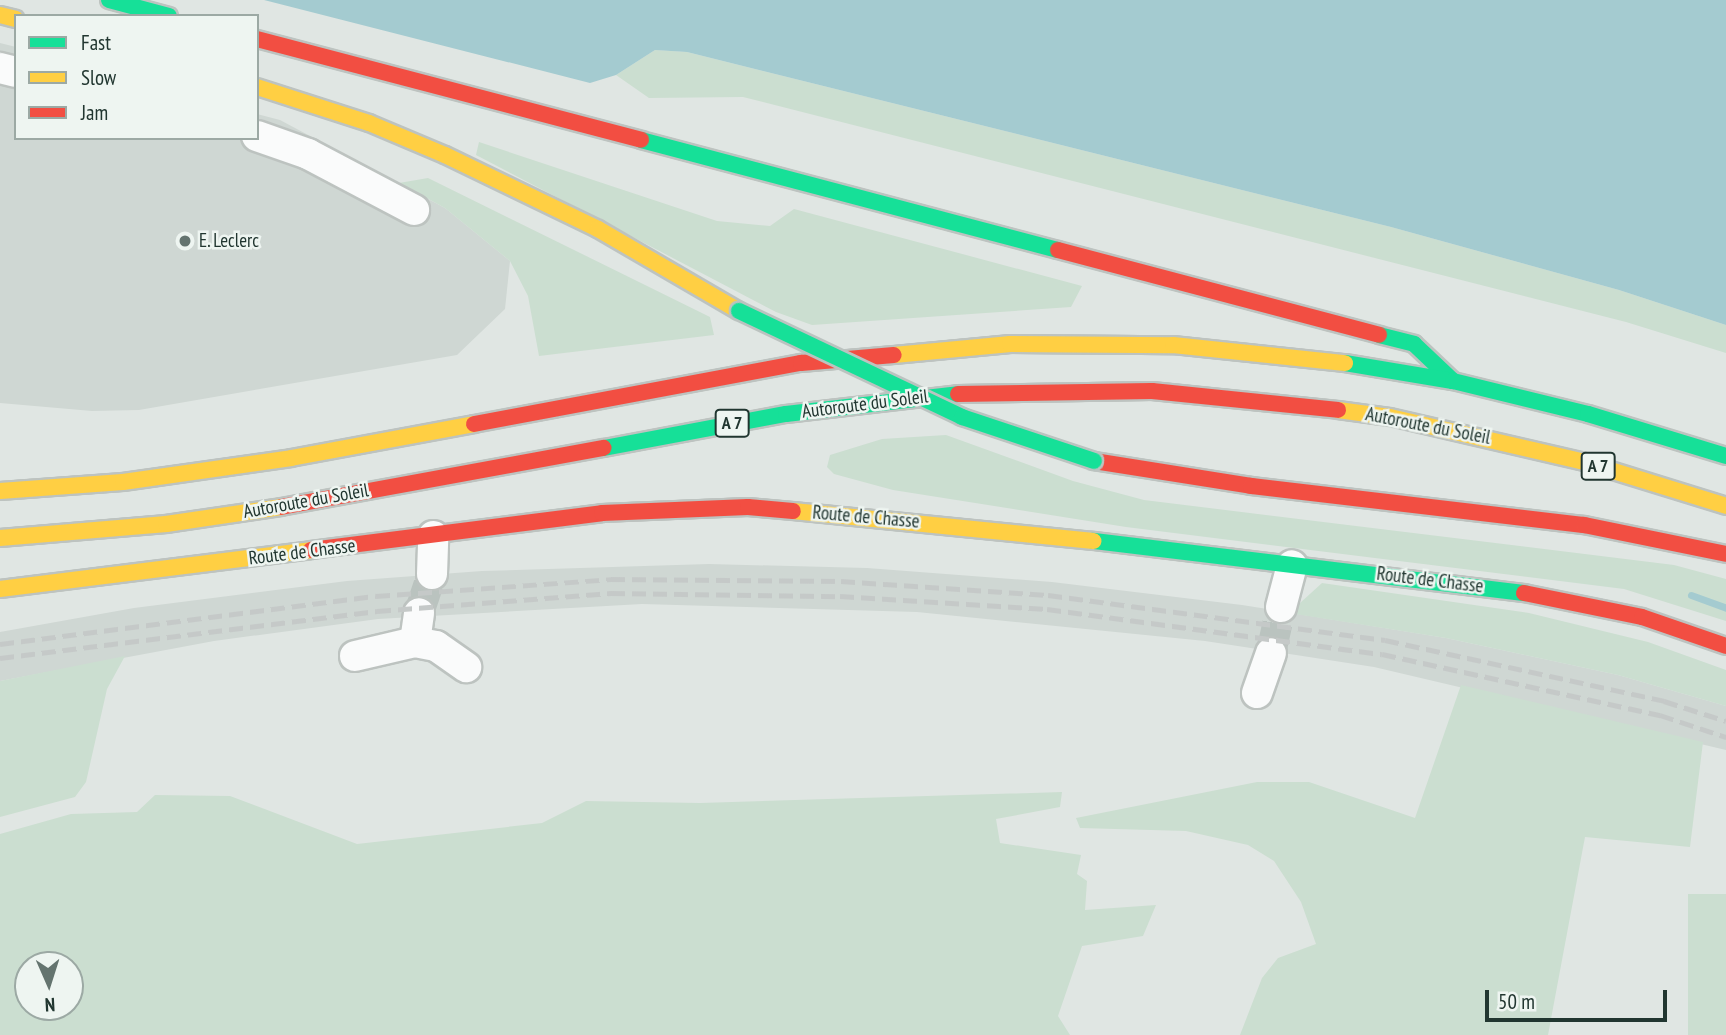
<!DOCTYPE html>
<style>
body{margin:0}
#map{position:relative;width:1726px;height:1035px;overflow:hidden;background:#e0e6e3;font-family:"PT Sans Narrow",sans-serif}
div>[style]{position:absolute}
.built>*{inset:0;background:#cfd7d3}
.green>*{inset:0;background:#cbded0;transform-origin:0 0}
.water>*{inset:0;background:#a4cbd0}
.stream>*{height:7px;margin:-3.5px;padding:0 3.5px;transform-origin:3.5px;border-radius:3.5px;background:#a4cbd0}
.street-tunnel>*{height:30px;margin-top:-15px;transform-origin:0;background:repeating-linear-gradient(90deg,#bac3bf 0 30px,transparent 0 45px)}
.roads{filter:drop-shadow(2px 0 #bdc3c0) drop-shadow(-2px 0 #bdc3c0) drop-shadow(0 2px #bdc3c0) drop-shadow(0 -2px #bdc3c0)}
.street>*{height:30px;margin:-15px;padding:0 15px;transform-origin:15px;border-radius:15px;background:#fafbfb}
.fast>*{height:16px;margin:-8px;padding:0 8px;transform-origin:8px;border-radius:8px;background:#16e098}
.slow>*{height:16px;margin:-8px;padding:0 8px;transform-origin:8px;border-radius:8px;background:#ffcf43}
.jam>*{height:16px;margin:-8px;padding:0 8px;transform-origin:8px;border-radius:8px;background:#f24e42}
.rail>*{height:5px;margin-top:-2.5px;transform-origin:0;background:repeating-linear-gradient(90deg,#c5c9c8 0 14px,transparent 0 21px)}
.bridges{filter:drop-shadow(2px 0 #bbc3c0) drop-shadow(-2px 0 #bbc3c0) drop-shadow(0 2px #bbc3c0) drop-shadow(0 -2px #bbc3c0)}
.fast-bridge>*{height:16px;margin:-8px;padding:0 8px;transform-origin:8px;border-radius:8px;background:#16e098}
.dots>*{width:19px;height:19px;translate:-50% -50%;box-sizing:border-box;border:4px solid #eef5f1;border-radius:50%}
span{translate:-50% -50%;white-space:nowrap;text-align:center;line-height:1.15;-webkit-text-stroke:5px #eef5f1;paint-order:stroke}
.shield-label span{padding:2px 5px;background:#eef5f1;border:2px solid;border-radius:5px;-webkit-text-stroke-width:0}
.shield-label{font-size:18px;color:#213630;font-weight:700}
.poi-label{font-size:19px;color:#213630}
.left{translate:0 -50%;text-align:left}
.street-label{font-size:19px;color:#213630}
.legend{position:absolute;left:14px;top:14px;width:245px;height:126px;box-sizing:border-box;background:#eef5f1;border:2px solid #9ca9a4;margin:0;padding:9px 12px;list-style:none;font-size:21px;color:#213630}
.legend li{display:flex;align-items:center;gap:14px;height:35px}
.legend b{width:35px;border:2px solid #9ca9a4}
.north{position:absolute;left:14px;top:951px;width:70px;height:70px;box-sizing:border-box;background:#eef5f1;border:2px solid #9ca9a4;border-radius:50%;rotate:177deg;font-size:19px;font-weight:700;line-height:28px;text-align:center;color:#213630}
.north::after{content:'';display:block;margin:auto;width:24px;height:32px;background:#64746f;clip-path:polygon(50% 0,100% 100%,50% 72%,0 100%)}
.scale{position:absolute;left:1485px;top:990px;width:182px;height:32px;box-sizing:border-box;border:4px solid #213630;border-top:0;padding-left:9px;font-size:21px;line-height:24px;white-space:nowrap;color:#213630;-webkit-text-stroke:5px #eef5f1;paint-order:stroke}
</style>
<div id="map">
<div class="built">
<div style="clip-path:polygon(0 43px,16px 47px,16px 138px,257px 138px,257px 114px,280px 120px,445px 208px,510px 261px,505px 309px,457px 355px,139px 410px,92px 411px,0 403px)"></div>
<div style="clip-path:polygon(709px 564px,867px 568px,1052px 582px,1242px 605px,1446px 638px,1618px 675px,1726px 706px,1726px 750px,1374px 667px,1205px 641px,917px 612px,642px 604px,378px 619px,214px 641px,0 681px,0 632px,134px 608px,347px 581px,482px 571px)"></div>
</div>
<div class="green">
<div style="clip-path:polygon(655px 50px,687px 52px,1391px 227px,1619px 290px,1726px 325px,1726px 353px,1626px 322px,743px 97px,649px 98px,616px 75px)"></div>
<div style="clip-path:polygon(479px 142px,717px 221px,770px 226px,794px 209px,1082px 286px,1071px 307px,812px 325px,776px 312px,476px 155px)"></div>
<div style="clip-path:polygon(428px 178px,710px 317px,714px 335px,539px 356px,528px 296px,510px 261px,445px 208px,399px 183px)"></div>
<div style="clip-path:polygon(946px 435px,1073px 481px,1144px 500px,1674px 565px,1726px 579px,1726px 621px,1624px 589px,1126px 527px,893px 490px,834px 474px,827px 467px,830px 455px,882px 439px)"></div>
<div style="clip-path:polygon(1322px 583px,1529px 613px,1648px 642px,1726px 670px,1726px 706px,1618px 675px,1446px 638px,1289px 613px)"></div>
<div style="clip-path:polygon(125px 656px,107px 689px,86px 782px,75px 797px,0 817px,0 681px)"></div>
<div style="clip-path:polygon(1461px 685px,1703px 742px,1690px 847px,1585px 837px,1548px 1035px,1240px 1035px,1262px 978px,1278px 958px,1316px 944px,1301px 902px,1274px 861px,1248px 845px,1186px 831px,1080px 828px,1076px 818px,1257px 782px,1309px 782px,1415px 818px)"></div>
<div style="clip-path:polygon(evenodd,1062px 792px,1060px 807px,996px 819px,1000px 843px,1081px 855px,1077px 874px,1087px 881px,1085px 910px,1156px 905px,1143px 936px,1082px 946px,1058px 1016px,1070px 1035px,0 1035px,0 834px,71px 814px,137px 812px,155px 795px,230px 796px,357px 844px,542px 823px,586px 801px,700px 803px,1062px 792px,70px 965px,70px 1007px,28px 1007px,28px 965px,70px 965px)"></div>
<div style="left:1726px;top:894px;width:141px;height:38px;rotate:90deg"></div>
</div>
<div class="water">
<div style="clip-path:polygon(264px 0,1726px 0,1726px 325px,1619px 290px,1391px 227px,687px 52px,655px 50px,616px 75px,590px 83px)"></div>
</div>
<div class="stream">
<div style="left:1691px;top:595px;width:37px;rotate:20deg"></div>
</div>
<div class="street-tunnel">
<div style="left:419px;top:613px;width:41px;rotate:-71.6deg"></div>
<div style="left:1271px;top:653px;width:47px;rotate:-77.7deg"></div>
</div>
<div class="roads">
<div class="street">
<div style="left:0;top:68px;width:16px;rotate:14deg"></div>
<div style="left:257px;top:136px;width:54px;rotate:19.4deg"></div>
<div style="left:308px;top:154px;width:120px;rotate:27.8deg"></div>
<div style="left:432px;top:574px;width:38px;rotate:-88deg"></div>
<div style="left:1281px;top:607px;width:43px;rotate:-75.3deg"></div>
<div style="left:415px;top:642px;width:21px;rotate:11deg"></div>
<div style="left:436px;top:646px;width:37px;rotate:35deg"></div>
<div style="left:355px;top:656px;width:62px;rotate:-13.1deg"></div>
<div style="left:415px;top:642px;width:29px;rotate:-82deg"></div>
<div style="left:1257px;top:693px;width:42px;rotate:-70.7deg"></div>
</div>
<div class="fast">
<div style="left:109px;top:0;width:62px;rotate:14.9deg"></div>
<div style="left:641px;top:140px;width:431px;rotate:14.8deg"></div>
<div style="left:1379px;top:335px;width:36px;rotate:14deg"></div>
<div style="left:1414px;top:344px;width:54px;rotate:43.5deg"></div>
<div style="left:1345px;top:363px;width:109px;rotate:9.5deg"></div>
<div style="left:1453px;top:381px;width:139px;rotate:13.7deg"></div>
<div style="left:1588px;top:414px;width:144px;rotate:16.9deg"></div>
<div style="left:604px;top:448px;width:185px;rotate:-10.6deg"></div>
<div style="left:786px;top:414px;width:173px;rotate:-6.6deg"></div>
<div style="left:1094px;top:541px;width:433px;rotate:6.9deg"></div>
</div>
<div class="slow">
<div style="left:0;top:15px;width:16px;rotate:14deg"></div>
<div style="left:257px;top:87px;width:118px;rotate:17.8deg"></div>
<div style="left:369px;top:123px;width:82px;rotate:22.8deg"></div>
<div style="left:445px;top:155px;width:170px;rotate:25.8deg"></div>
<div style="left:598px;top:229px;width:163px;rotate:30.2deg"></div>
<div style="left:894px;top:355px;width:117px;rotate:-5.4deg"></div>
<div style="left:1010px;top:344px;width:163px;rotate:0.4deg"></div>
<div style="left:1173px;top:345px;width:173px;rotate:6deg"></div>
<div style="left:1338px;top:410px;width:52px;rotate:7.7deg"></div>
<div style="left:1390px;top:417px;width:196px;rotate:13deg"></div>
<div style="left:1581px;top:461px;width:152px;rotate:17.2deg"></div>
<div style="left:0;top:491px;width:123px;rotate:-4.2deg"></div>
<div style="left:123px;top:482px;width:170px;rotate:-8.1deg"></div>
<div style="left:291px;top:458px;width:186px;rotate:-10.5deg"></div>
<div style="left:793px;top:511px;width:302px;rotate:5.7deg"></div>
<div style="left:0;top:538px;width:167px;rotate:-4.8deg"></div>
<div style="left:166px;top:524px;width:116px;rotate:-8.4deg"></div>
<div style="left:0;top:589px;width:313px;rotate:-7.1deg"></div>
</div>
<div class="jam">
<div style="left:257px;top:39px;width:397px;rotate:14.7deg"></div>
<div style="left:1058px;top:250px;width:332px;rotate:14.8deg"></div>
<div style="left:958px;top:394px;width:194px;rotate:-0.9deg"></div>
<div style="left:1152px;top:391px;width:187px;rotate:5.8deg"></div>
<div style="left:474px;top:424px;width:333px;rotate:-10.6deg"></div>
<div style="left:801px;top:363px;width:93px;rotate:-4.9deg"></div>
<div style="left:1094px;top:461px;width:159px;rotate:9deg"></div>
<div style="left:1251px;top:486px;width:335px;rotate:6.7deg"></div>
<div style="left:1584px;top:525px;width:145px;rotate:11.5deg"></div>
<div style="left:281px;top:507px;width:328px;rotate:-10.4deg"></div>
<div style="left:311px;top:550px;width:293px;rotate:-7.2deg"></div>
<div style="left:602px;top:513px;width:146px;rotate:-2.4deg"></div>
<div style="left:748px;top:507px;width:45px;rotate:5.1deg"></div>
<div style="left:1524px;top:593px;width:120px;rotate:11.5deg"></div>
<div style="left:1642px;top:617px;width:89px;rotate:19deg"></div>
</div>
</div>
<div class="rail">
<div style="left:0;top:644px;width:379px;rotate:-7.3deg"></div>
<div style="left:376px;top:596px;width:236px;rotate:-4.1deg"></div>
<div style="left:611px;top:579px;width:230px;rotate:0.5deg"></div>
<div style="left:841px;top:581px;width:207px;rotate:3.9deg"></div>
<div style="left:1048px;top:595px;width:340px;rotate:7.6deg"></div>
<div style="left:1385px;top:640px;width:286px;rotate:12.3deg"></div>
<div style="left:1664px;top:701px;width:65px;rotate:17.9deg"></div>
<div style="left:0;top:658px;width:380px;rotate:-7.1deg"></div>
<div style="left:377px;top:611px;width:235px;rotate:-4.4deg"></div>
<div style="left:611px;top:593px;width:229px;rotate:0.8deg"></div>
<div style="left:840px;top:596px;width:207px;rotate:3.6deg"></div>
<div style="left:1047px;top:609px;width:338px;rotate:7.7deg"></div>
<div style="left:1382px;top:654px;width:285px;rotate:12.4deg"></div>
<div style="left:1660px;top:715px;width:70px;rotate:18.4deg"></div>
</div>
<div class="bridges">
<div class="fast-bridge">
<div style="left:739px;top:311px;width:247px;rotate:25.4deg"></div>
<div style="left:962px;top:417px;width:139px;rotate:18.4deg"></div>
</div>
</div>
<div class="dots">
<div style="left:185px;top:241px;background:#64746f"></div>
</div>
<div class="shield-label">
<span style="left:732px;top:423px">A 7</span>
<span style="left:1598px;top:466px">A 7</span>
</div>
<div class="poi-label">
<span class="left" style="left:199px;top:241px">E. Leclerc</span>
</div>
<div class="street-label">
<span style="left:865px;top:404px;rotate:-7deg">Autoroute du Soleil</span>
<span style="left:1428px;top:426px;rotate:11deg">Autoroute du Soleil</span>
<span style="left:306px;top:501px;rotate:-10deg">Autoroute du Soleil</span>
<span style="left:866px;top:517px;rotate:5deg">Route de Chasse</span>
<span style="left:302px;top:552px;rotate:-7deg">Route de Chasse</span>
<span style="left:1430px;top:580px;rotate:7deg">Route de Chasse</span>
</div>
<ul class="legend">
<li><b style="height:9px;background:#16e098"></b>Fast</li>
<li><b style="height:9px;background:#ffcf43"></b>Slow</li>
<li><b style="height:9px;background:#f24e42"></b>Jam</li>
</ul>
<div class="north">N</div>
<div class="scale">50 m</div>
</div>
